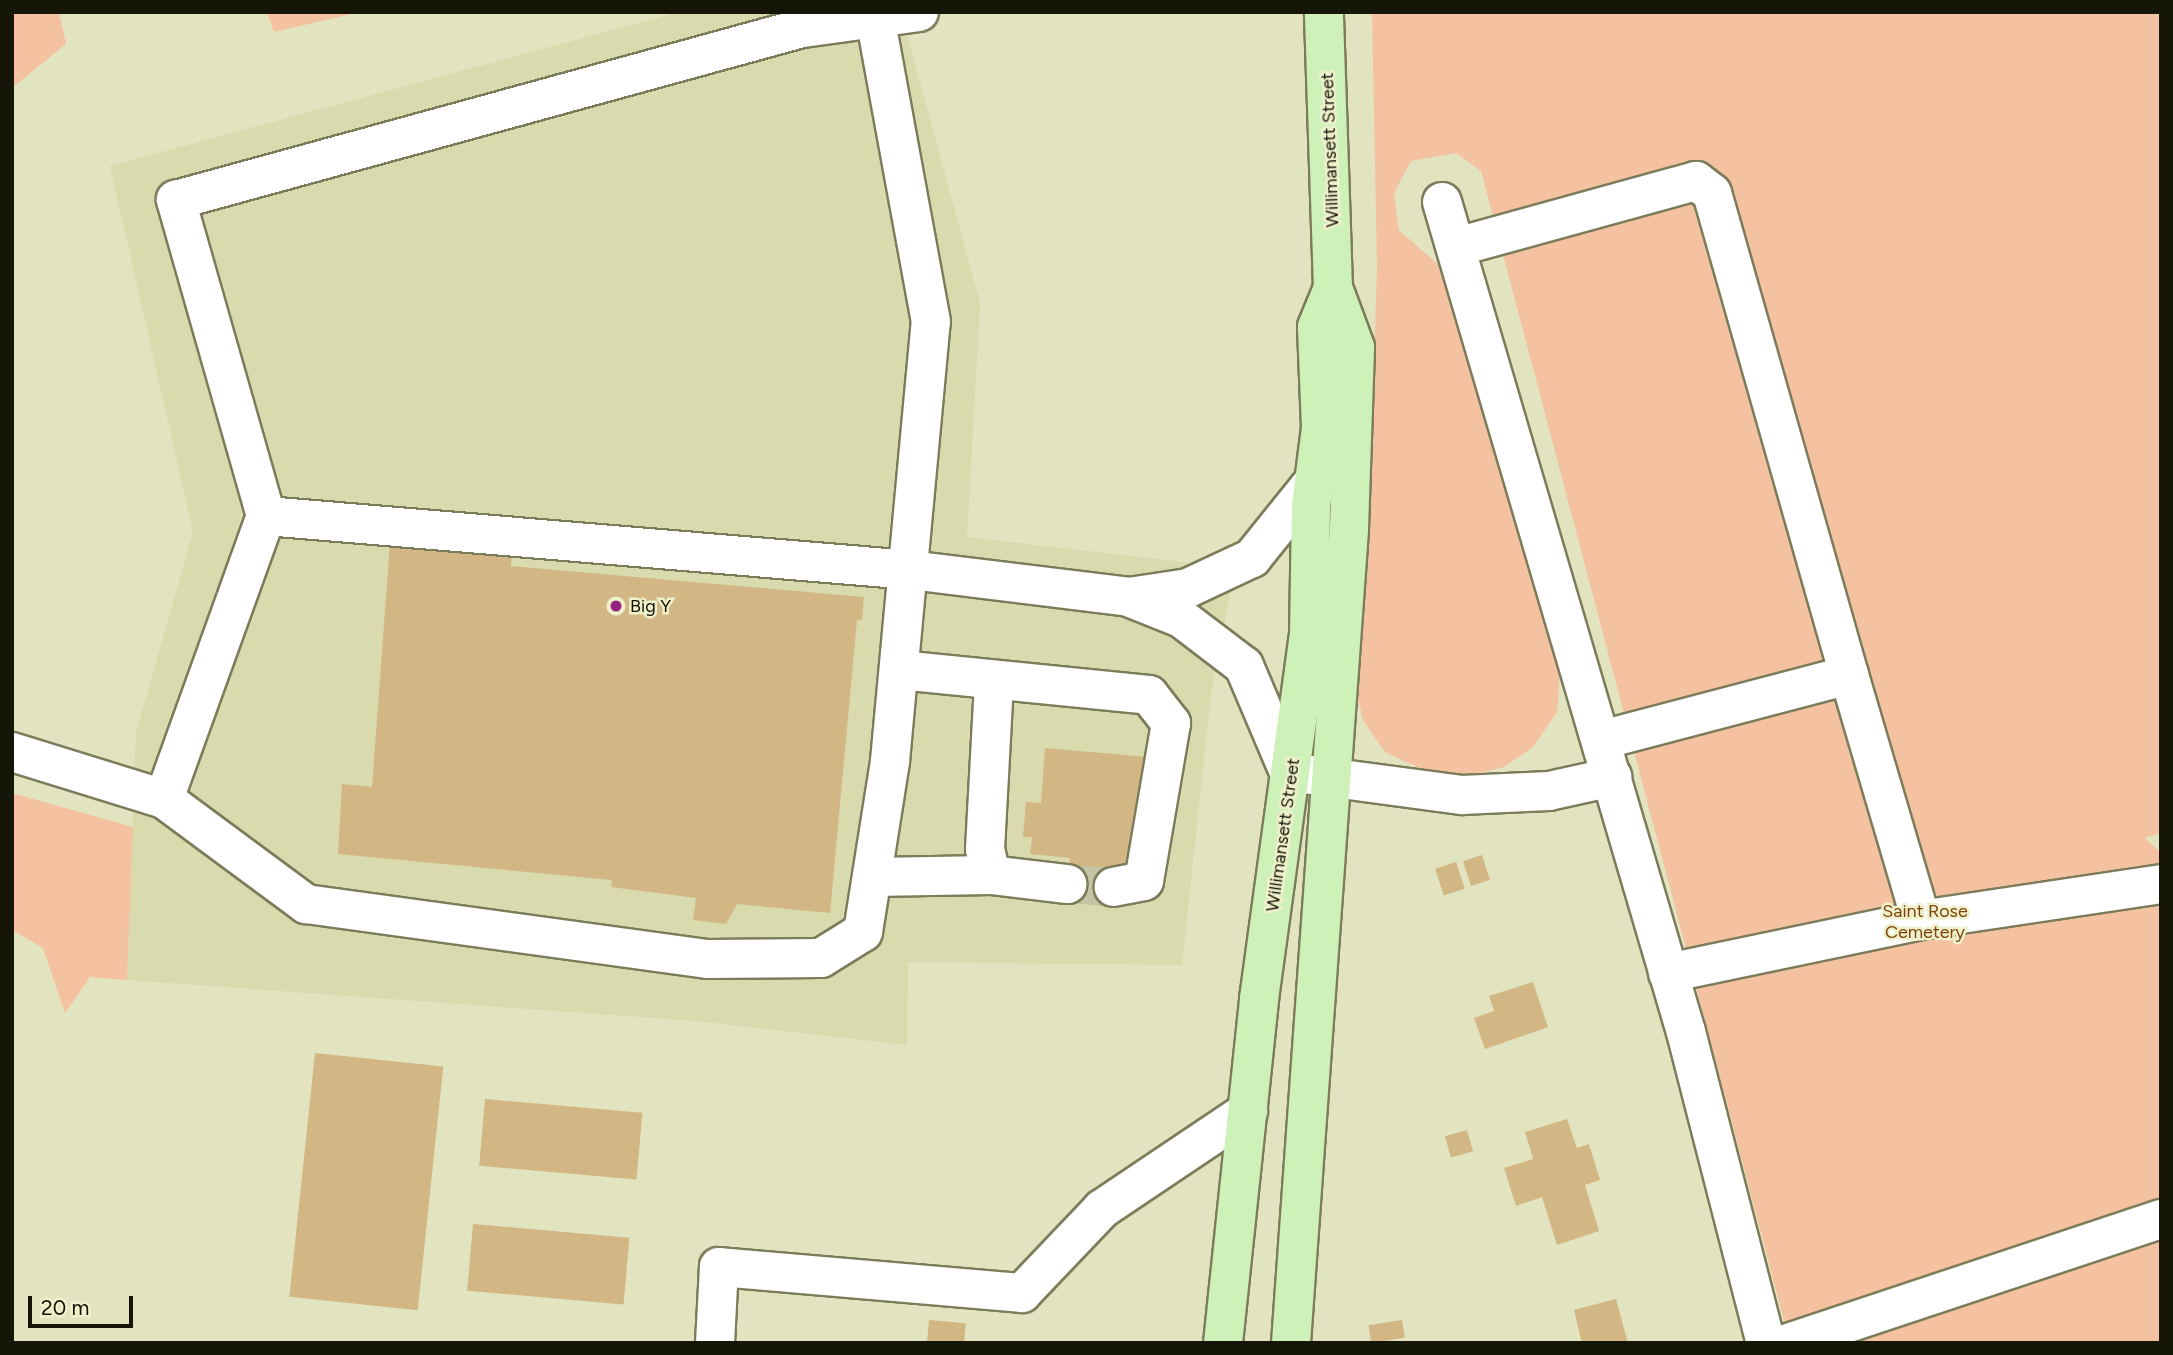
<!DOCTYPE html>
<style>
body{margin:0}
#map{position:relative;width:2173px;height:1355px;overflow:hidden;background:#e2e3bf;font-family:Figtree,sans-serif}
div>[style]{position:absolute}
.built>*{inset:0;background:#d9daae}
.green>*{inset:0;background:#f4c2a0}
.building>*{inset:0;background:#d2b784;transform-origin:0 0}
.minor-tunnel>*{height:38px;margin-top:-19px;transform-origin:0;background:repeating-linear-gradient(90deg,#c3c4a4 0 38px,transparent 0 57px)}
.roads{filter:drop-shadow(2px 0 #7c7c5b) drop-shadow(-2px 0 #7c7c5b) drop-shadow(0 2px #7c7c5b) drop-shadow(0 -2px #7c7c5b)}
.minor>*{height:38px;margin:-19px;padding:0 19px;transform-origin:19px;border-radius:19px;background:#fff}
.major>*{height:38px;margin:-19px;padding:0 19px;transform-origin:19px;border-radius:19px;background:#cdf1b8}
.dots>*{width:19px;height:19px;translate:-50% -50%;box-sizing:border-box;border:4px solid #eff0cc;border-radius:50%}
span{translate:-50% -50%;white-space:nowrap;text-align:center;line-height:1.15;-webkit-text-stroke:5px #eff0cc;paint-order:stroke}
.street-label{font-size:18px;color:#151508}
.poi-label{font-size:18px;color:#151508}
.left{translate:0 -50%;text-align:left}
.park-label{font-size:18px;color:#7f430c}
.frame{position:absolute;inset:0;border:14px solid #151508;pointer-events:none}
.scale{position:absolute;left:28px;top:1296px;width:105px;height:32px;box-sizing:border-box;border:4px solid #151508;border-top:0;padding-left:9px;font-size:21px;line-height:24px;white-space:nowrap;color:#151508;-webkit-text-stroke:5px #eff0cc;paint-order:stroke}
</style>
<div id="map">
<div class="built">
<div style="clip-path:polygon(679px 12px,901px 12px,980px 303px,967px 537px,1235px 568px,1211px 694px,1182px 965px,908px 962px,907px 1045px,697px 1021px,127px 980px,136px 733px,193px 532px,110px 166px)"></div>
</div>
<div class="green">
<div style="clip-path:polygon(12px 12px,59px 12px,66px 44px,12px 88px)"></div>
<div style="clip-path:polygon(267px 12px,360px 12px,274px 32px)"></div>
<div style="clip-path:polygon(1372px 12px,2161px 12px,2161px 833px,2145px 838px,2161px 853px,2161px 1343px,1790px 1343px,1481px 171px,1456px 153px,1411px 161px,1394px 193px,1399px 230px,1442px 268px,1560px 673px,1557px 712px,1532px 748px,1504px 767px,1467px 776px,1428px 772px,1385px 752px,1363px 720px,1354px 682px,1369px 514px,1377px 268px)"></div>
<div style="clip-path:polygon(12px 793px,133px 827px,127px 980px,90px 977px,65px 1013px,43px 948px,12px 930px)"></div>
</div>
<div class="building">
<div style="clip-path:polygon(390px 543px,512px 551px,511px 566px,864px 597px,862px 620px,857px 620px,830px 913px,737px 904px,726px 924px,693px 920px,696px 898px,611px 887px,612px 880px,338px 854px,342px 784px,372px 787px)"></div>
<div style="clip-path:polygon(1045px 748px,1147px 757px,1129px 861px,1103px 906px,1066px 902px,1070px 858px,1030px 854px,1032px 837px,1023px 837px,1026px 802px,1041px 803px)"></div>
<div style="left:1482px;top:855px;width:26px;height:20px;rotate:72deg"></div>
<div style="left:1456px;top:862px;width:28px;height:22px;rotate:72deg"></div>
<div style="clip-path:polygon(1533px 982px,1548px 1027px,1485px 1049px,1474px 1018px,1494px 1011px,1489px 996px)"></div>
<div style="left:315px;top:1053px;width:129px;height:245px;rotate:6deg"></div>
<div style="left:485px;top:1099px;width:158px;height:67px;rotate:5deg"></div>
<div style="clip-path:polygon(1567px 1119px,1577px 1148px,1589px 1144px,1600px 1180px,1585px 1185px,1599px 1231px,1557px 1245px,1542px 1197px,1516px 1206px,1504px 1168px,1533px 1159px,1525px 1132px)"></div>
<div style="left:1467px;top:1130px;width:22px;height:23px;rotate:74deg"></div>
<div style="left:473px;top:1224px;width:157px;height:67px;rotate:5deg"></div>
<div style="clip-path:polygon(1616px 1299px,1628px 1343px,1582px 1343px,1574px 1310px)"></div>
<div style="left:929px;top:1320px;width:37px;height:23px;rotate:5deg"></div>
<div style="left:1402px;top:1320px;width:18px;height:34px;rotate:81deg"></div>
</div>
<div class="minor-tunnel">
<div style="left:1067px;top:884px;width:47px;rotate:3.7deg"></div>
</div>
<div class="roads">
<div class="minor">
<div style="left:1442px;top:202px;width:865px;rotate:73.62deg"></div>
<div style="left:1686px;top:1032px;width:321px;rotate:75.6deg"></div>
<div style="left:1460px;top:246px;width:245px;rotate:-15.4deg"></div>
<div style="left:1696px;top:181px;width:20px;rotate:37deg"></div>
<div style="left:1712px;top:193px;width:501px;rotate:74.13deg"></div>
<div style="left:1849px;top:675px;width:256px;rotate:165.3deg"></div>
<div style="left:266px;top:516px;width:329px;rotate:-105.9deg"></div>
<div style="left:176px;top:200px;width:649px;rotate:-15.36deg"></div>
<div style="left:802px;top:28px;width:118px;rotate:-7.8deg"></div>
<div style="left:1131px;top:598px;width:54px;rotate:21.8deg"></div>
<div style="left:1181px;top:618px;width:79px;rotate:37.3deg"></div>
<div style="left:1244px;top:666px;width:115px;rotate:67deg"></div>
<div style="left:1289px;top:772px;width:175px;rotate:7.6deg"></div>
<div style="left:1462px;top:795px;width:87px;rotate:-2.6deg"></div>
<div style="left:1549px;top:791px;width:65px;rotate:-12.5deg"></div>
<div style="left:900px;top:670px;width:250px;rotate:5.7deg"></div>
<div style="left:1149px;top:695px;width:36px;rotate:52deg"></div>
<div style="left:1171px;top:723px;width:160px;rotate:99.7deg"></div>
<div style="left:1144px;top:881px;width:31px;rotate:169deg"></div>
<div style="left:1849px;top:675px;width:255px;rotate:73.6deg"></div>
<div style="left:12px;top:752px;width:159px;rotate:17.2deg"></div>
<div style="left:164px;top:799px;width:301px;rotate:-70.2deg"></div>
<div style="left:266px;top:516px;width:646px;rotate:4.79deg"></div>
<div style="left:910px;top:570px;width:221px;rotate:7deg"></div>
<div style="left:1129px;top:597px;width:60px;rotate:-8.7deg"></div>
<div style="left:1188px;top:588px;width:71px;rotate:-25.1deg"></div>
<div style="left:1252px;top:558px;width:99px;rotate:-51.2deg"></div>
<div style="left:164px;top:799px;width:177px;rotate:36.5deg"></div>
<div style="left:306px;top:904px;width:405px;rotate:7.8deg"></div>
<div style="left:707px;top:959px;width:114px;rotate:-0.5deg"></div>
<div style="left:821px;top:958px;width:49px;rotate:-31.8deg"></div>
<div style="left:863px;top:932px;width:173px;rotate:-81deg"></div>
<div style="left:890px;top:761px;width:441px;rotate:-84.7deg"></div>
<div style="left:931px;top:322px;width:315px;rotate:-100.4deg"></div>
<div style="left:991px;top:875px;width:27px;rotate:-103deg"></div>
<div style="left:985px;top:849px;width:167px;rotate:-86.9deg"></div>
<div style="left:872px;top:877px;width:119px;rotate:-1deg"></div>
<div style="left:991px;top:875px;width:77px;rotate:6.8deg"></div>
<div style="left:1668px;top:973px;width:258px;rotate:-11.8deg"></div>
<div style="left:1921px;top:920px;width:243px;rotate:-8.5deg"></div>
<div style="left:715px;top:1343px;width:76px;rotate:-87deg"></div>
<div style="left:719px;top:1267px;width:304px;rotate:4.9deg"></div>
<div style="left:1022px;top:1293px;width:116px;rotate:-46.4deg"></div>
<div style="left:1102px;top:1209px;width:176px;rotate:-33.9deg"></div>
<div style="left:1788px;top:1343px;width:393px;rotate:-18.4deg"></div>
</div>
<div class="major">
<div style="left:1223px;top:1343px;width:346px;rotate:-84deg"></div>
<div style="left:1259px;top:999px;width:366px;rotate:-82.2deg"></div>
<div style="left:1309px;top:636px;width:130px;rotate:-89.1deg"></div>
<div style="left:1311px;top:506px;width:79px;rotate:-82.7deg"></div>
<div style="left:1321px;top:428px;width:101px;rotate:-92.3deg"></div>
<div style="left:1317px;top:327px;width:42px;rotate:-67.7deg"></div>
<div style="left:1333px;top:288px;width:276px;rotate:-91.9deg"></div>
<div style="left:1291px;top:1343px;width:816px;rotate:-85.92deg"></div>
<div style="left:1349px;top:529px;width:182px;rotate:-88.1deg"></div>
<div style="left:1355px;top:347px;width:63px;rotate:-110.4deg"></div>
</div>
</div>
<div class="dots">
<div style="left:616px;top:606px;background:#972380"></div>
</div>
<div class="street-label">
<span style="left:1330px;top:150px;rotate:-92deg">Willimansett Street</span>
<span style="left:1283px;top:835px;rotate:-82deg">Willimansett Street</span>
</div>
<div class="poi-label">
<span class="left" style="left:630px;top:606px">Big Y</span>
</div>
<div class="park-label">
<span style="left:1925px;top:922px">Saint Rose<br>Cemetery</span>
</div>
<div class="frame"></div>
<div class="scale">20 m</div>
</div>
